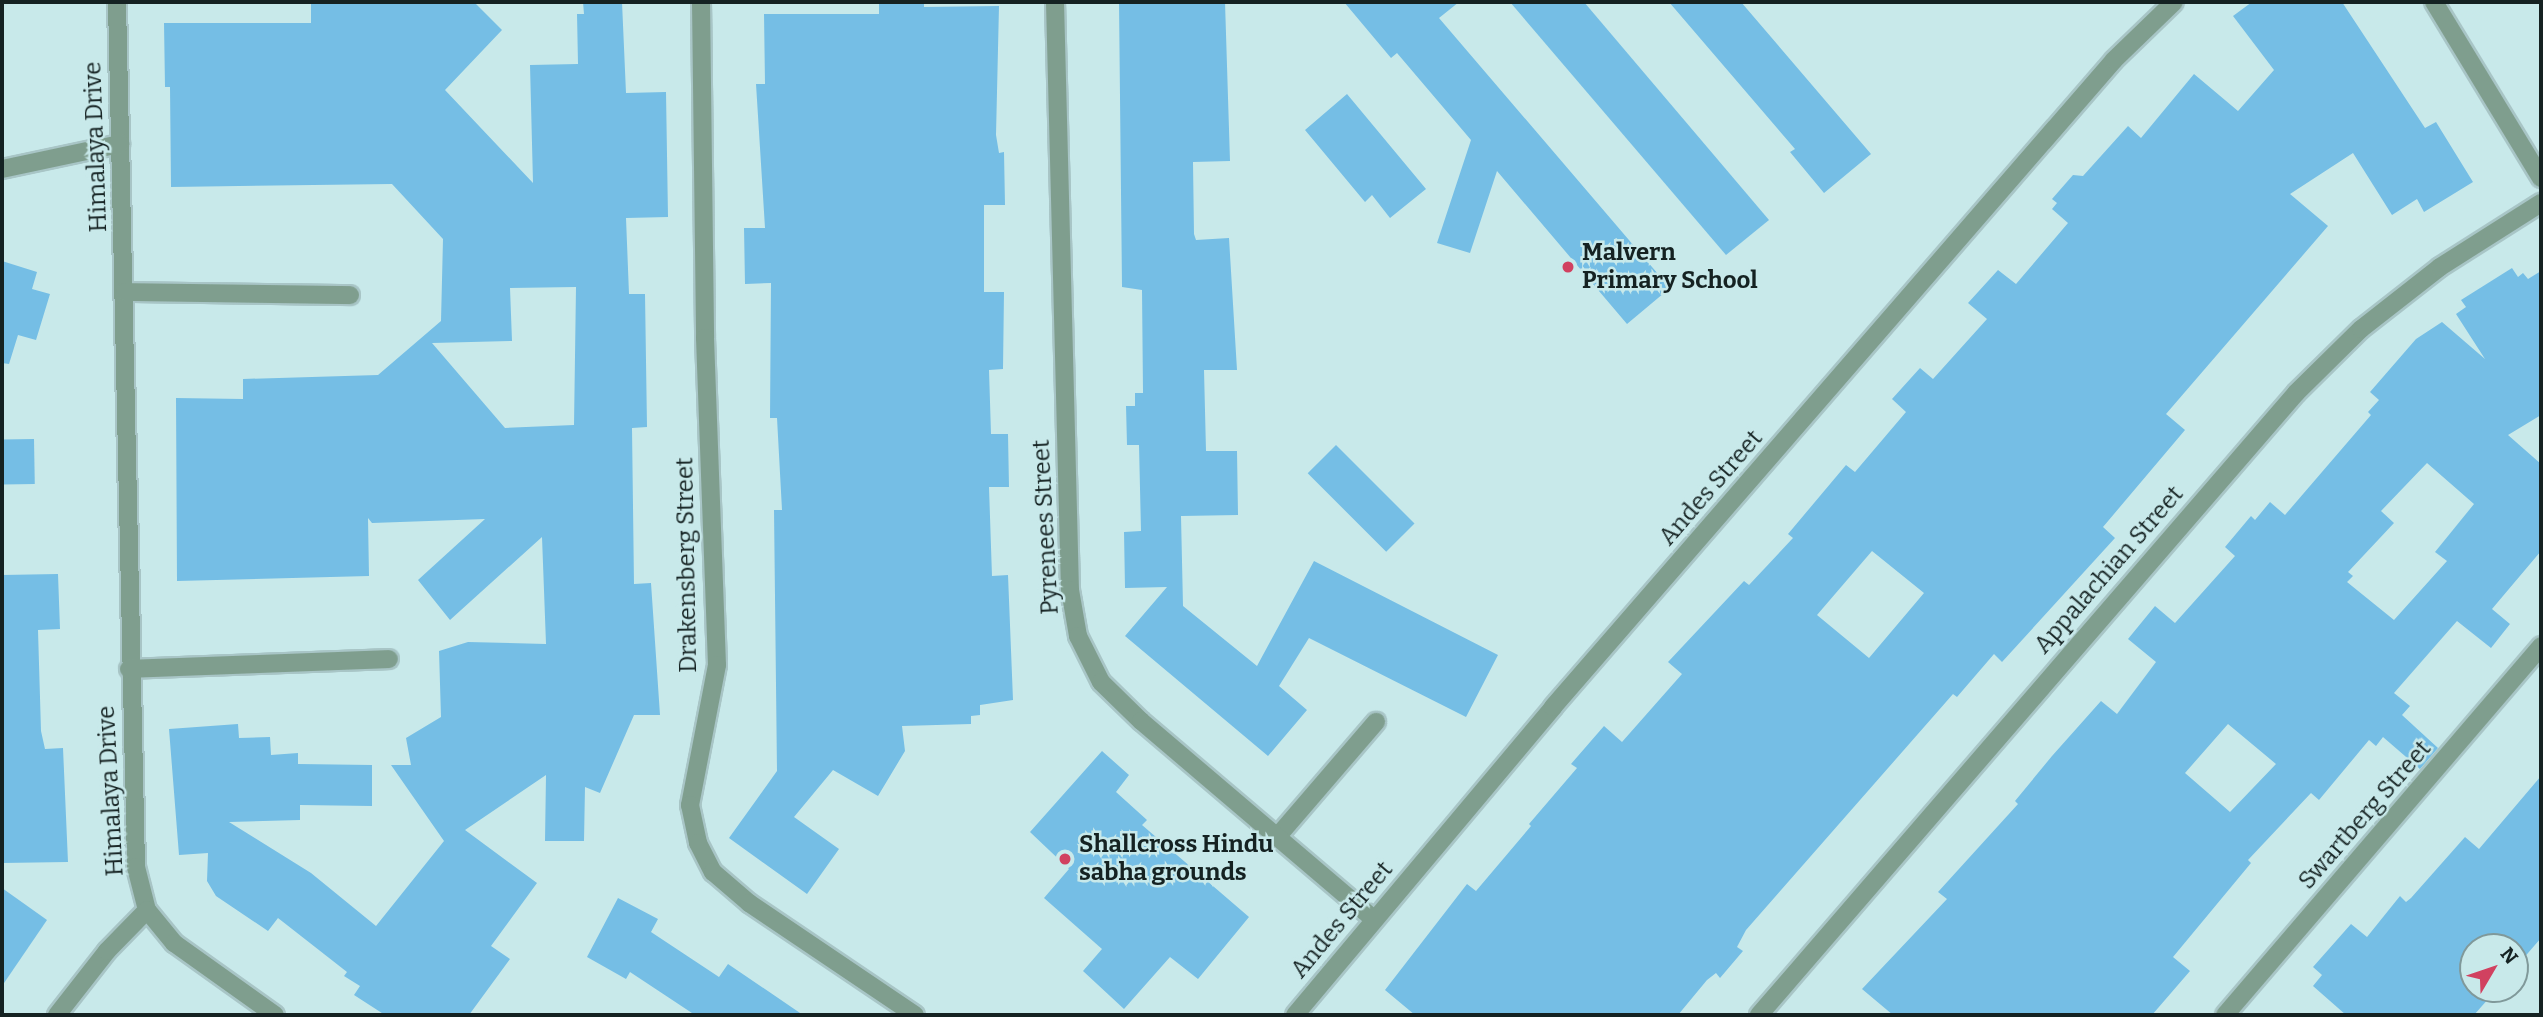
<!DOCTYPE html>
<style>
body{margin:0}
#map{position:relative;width:2543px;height:1017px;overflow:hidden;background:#c8e9ea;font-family:Bitter,serif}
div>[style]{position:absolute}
.building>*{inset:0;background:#75bee5;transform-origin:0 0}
.roads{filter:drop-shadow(2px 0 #a8c5c6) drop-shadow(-2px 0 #a8c5c6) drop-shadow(0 2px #a8c5c6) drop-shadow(0 -2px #a8c5c6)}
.lane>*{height:18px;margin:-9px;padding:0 9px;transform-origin:9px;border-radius:9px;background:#7f9e8e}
.street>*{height:18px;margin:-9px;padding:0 9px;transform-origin:9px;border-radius:9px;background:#7f9e8e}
.dots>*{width:19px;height:19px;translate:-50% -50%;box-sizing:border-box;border:4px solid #c8e9ea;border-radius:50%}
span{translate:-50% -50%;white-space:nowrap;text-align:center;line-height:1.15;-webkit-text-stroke:5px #c8e9ea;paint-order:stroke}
.street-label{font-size:24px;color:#152222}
.poi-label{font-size:24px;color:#152222;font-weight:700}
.left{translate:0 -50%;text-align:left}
.frame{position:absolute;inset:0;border:4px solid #152222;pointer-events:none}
.north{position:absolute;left:2459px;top:933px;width:70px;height:70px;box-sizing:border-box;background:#c8e9ea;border:2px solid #80999a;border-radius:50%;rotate:51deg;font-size:19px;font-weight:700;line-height:28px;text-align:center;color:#152222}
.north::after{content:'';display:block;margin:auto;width:24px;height:32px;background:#d14160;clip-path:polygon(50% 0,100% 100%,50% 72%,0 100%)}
</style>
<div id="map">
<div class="building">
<div style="clip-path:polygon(evenodd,311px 2px,474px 2px,502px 30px,445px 90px,533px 183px,530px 65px,578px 64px,577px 14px,584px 14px,583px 2px,622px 2px,626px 93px,666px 92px,668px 217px,626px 218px,629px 294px,645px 294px,647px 427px,632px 428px,634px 584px,651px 583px,660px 715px,634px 715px,600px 793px,585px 787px,584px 841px,545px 841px,546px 775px,465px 830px,537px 883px,491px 946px,510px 959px,469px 1015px,385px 1015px,354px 995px,360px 986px,344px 976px,347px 972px,278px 918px,268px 931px,216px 896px,207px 881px,208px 853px,179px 855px,169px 729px,238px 724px,239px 738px,270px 737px,271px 755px,298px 753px,298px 764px,372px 765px,372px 806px,300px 805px,300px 820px,229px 822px,311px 873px,376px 926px,444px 841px,391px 765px,411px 765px,406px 738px,441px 717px,439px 651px,468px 642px,546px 644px,542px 537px,450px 620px,418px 580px,485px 519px,372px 523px,368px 518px,369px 576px,177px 581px,176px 398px,243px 399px,243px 379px,378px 375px,441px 321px,443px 239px,392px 184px,171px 187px,170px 87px,165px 87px,164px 23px,311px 23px,311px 2px,576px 287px,574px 425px,505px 428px,432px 343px,512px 341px,510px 288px,576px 287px)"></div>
<div style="clip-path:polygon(879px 2px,924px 2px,924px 7px,999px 6px,996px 135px,999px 153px,1004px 152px,1005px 205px,984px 205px,984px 292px,1004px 292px,1003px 369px,989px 370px,991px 434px,1008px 434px,1009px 487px,989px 487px,992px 576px,1008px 575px,1013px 700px,980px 705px,980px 715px,971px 716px,971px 724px,902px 726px,905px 751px,878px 796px,833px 770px,794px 817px,839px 849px,807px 894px,729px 838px,777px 771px,774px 510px,782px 510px,777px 418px,770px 418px,771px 283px,745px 284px,744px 228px,765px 228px,756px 84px,765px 84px,764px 14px,879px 14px)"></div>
<div style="clip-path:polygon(1119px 2px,1225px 2px,1230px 161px,1193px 162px,1194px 234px,1196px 240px,1229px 238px,1237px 370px,1204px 370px,1206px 451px,1237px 451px,1238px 515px,1181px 516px,1183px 606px,1257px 666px,1314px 561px,1498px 655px,1466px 717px,1309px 638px,1279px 686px,1307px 710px,1268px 756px,1125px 636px,1167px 587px,1125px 588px,1124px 532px,1141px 531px,1139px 445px,1127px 445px,1126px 406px,1135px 406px,1135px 393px,1143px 393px,1142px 290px,1122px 287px)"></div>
<div style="clip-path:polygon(1344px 2px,1459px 2px,1439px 18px,1670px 288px,1627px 324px,1497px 171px,1470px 253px,1437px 243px,1471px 140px,1397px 53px,1391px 58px)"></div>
<div style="clip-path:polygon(1510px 2px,1584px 2px,1769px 220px,1726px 255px)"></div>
<div style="clip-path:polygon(1669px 2px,1741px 2px,1871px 154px,1824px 193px,1790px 152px,1795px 149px)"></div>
<div style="clip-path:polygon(evenodd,2252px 2px,2342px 2px,2425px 128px,2436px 122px,2473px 182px,2424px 212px,2417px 199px,2392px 215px,2353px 153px,2290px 194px,2328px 226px,2166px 414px,2185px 430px,2103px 527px,2115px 538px,2002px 662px,1994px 654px,1957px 697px,1953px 694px,1746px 930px,1737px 947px,1743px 951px,1720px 978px,1716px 973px,1707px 980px,1678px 1015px,1415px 1015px,1385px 990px,1467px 884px,1476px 891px,1531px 826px,1529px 824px,1577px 768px,1571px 764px,1604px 726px,1622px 742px,1682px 674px,1668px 662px,1744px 581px,1749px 585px,1793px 538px,1788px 534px,1846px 465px,1855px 472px,1906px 412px,1892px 399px,1920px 368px,1933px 379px,1987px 319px,1968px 303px,1998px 270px,2016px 284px,2068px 223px,2052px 209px,2057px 203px,2052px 199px,2073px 175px,2083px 176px,2128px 126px,2141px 138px,2194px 74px,2238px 111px,2274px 70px,2233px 16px,2252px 2px,1872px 551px,1924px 593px,1869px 658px,1817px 615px,1872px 551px)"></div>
<div style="clip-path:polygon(1347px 94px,1426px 189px,1390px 218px,1372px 195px,1365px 202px,1305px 130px)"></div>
<div style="clip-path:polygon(2px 261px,37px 272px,32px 289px,50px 294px,36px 340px,18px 335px,9px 364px,2px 363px)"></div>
<div style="clip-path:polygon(evenodd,2512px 268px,2518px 277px,2523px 273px,2528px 279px,2541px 271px,2541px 415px,2508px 435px,2541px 464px,2541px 551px,2492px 609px,2510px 624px,2491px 648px,2457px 621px,2394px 693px,2410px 706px,2402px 715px,2438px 748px,2420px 769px,2383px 737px,2376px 746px,2369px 740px,2319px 800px,2311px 793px,2248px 860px,2251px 863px,2173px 957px,2190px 971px,2152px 1015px,1893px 1015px,1862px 989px,1947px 899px,1938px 892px,2018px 804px,2015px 801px,2052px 756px,2101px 701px,2117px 714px,2156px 662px,2128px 639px,2155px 606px,2175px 623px,2235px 556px,2225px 547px,2251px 516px,2255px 520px,2270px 502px,2285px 515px,2371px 415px,2368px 412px,2379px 400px,2370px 392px,2416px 339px,2442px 322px,2485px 359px,2456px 314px,2466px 307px,2461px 300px,2512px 268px,2427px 463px,2474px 504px,2435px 552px,2447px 561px,2394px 620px,2347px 582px,2353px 576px,2348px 572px,2394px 523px,2381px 511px,2427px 463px,2512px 268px,2228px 724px,2276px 764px,2230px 812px,2185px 773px,2228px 724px)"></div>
<div style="left:34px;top:439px;width:45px;height:32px;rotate:89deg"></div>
<div style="left:1336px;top:445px;width:111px;height:40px;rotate:45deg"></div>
<div style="clip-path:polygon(58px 574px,60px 629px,38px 630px,41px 731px,45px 749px,63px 748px,68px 862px,2px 863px,2px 575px)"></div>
<div style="clip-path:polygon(1102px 751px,1129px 775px,1116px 792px,1147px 820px,1142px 825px,1249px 917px,1198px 979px,1170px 957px,1124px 1009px,1083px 971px,1102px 949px,1044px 898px,1069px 869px,1030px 832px)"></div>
<div style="clip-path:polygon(2541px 776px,2541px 938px,2515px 968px,2515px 947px,2473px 947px,2473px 989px,2497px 989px,2474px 1015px,2346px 1015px,2313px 986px,2322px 975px,2313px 967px,2351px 924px,2367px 937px,2400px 896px,2406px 902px,2411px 898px,2465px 837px,2479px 849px)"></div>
<div style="clip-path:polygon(2px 888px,47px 920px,2px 986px)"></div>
<div style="clip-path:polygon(618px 898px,658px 919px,651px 932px,719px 977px,728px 964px,803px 1015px,695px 1015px,630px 972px,626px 979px,587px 957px)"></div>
</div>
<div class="roads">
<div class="lane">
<div style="left:1277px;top:837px;width:152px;rotate:-49.3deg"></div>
</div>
<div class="street">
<div style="left:117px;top:2px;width:865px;rotate:88.74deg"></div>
<div style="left:136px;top:867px;width:44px;rotate:75.7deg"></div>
<div style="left:147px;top:910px;width:43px;rotate:50.7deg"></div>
<div style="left:174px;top:943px;width:124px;rotate:35.5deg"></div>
<div style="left:701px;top:2px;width:336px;rotate:89.3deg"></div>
<div style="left:705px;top:338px;width:327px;rotate:87.9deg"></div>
<div style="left:717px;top:665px;width:143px;rotate:100.9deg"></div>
<div style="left:690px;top:805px;width:39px;rotate:78deg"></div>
<div style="left:698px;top:843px;width:33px;rotate:63deg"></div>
<div style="left:713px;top:872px;width:48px;rotate:40.7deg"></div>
<div style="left:749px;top:903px;width:200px;rotate:34deg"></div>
<div style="left:1055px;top:2px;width:588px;rotate:88.54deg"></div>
<div style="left:1070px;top:590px;width:47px;rotate:80.1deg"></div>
<div style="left:1078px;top:636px;width:51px;rotate:63.4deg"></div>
<div style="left:1101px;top:682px;width:56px;rotate:44.3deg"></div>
<div style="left:1141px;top:721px;width:306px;rotate:40.4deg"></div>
<div style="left:2434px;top:2px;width:206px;rotate:58.7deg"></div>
<div style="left:2px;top:169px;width:121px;rotate:-12deg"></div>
<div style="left:125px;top:292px;width:225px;rotate:0.8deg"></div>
<div style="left:129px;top:669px;width:260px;rotate:-2.2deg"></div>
<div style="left:57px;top:1015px;width:81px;rotate:-52deg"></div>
<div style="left:107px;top:951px;width:57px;rotate:-45.7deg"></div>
<div style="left:1295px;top:1015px;width:402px;rotate:-50deg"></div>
<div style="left:1553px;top:707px;width:856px;rotate:-49.07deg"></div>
<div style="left:2114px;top:60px;width:83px;rotate:-44deg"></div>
<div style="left:1759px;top:1015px;width:822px;rotate:-49.19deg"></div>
<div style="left:2296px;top:393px;width:91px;rotate:-44.6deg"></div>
<div style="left:2361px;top:329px;width:100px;rotate:-38.1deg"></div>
<div style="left:2440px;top:267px;width:120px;rotate:-32.4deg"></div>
<div style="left:2225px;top:1015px;width:486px;rotate:-49.4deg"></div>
</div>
</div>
<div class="dots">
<div style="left:1568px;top:267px;background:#d14160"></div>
<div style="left:1065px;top:859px;background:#d14160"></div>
</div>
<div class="street-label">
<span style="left:96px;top:147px;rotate:-92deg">Himalaya Drive</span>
<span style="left:1711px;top:488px;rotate:-49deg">Andes Street</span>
<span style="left:1046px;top:527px;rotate:-93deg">Pyrenees Street</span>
<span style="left:687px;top:565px;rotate:-91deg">Drakensberg Street</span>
<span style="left:2109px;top:570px;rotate:-49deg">Appalachian Street</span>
<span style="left:111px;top:791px;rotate:-93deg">Himalaya Drive</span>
<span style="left:2365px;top:815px;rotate:-49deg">Swartberg Street</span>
<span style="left:1342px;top:920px;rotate:-50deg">Andes Street</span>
</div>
<div class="poi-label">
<span class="left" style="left:1582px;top:267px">Malvern<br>Primary School</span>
<span class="left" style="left:1079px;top:859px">Shallcross Hindu<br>sabha grounds</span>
</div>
<div class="frame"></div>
<div class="north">N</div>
</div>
